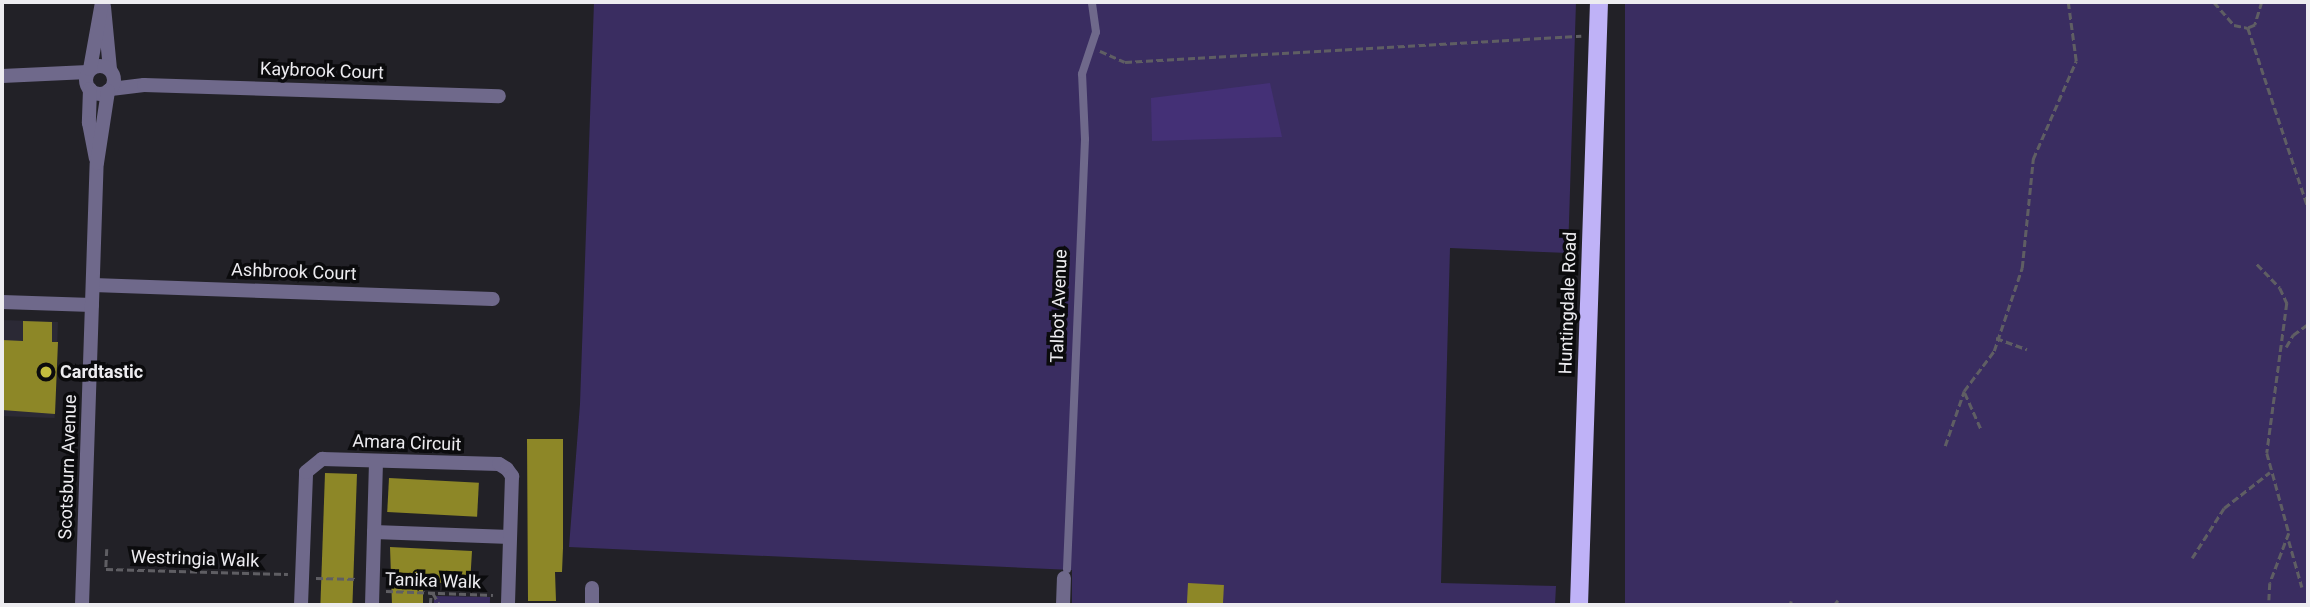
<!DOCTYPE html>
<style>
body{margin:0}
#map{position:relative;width:2310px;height:607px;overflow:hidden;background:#222127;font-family:Roboto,sans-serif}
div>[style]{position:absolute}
.built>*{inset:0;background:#2b2935;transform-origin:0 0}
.green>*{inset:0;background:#3a2d61;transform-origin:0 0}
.water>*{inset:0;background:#443076}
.building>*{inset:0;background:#8d8727;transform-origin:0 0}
.path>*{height:2.5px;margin-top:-1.25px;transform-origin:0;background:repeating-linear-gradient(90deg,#5f5e63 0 7px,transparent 0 10.5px)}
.service>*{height:8px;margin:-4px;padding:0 4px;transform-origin:4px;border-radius:4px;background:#6f698b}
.minor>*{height:14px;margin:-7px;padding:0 7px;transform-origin:7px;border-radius:7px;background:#6f698b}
.tertiary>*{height:14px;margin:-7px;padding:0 7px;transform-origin:7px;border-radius:7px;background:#6f698b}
.tertiary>.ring{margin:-7px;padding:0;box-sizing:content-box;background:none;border:14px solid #6f698b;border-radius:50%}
.primary>*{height:18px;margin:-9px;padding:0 9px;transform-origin:9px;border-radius:9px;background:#bfb2f7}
.dots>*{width:19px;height:19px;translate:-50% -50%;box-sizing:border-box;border:4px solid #0b0b0d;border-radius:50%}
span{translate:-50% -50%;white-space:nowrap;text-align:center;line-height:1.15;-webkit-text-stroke:7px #0b0b0d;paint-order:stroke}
.street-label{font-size:18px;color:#edecf0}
.poi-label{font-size:18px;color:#edecf0;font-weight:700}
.left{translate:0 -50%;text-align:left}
.frame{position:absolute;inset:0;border:4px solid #edecf0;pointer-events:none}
</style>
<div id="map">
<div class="built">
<div style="left:2px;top:320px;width:56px;height:96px;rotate:2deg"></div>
</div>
<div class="green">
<div style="clip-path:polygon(594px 2px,1576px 2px,1568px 253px,1450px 248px,1441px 583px,1556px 586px,1555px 605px,1072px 605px,1072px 570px,569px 547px,580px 404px)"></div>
<div style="left:1625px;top:2px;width:683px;height:603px"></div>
<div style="left:434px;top:596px;width:56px;height:9px;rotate:1deg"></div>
</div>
<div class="water">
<div style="clip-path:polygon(1270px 83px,1282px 137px,1152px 141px,1151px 98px)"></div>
</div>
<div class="building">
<div style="clip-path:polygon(23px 321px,52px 322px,52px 342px,58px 342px,55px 414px,2px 410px,2px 340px,23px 341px)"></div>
<div style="clip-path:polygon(527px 439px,563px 439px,563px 548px,562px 572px,555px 572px,556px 601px,528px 601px)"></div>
<div style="left:325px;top:473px;width:32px;height:132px;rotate:2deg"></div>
<div style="left:389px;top:478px;width:90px;height:34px;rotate:3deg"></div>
<div style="clip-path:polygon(390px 547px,472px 551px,470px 584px,423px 582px,423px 605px,392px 605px)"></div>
<div style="left:1188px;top:583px;width:36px;height:22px;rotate:3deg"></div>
</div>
<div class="path">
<div style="left:2214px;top:2px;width:30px;rotate:49deg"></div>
<div style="left:2234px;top:25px;width:14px;rotate:12deg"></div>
<div style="left:2262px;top:2px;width:24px;rotate:107deg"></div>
<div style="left:2255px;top:25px;width:8px;rotate:157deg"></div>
<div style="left:2248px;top:28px;width:189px;rotate:71.5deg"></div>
<div style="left:1100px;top:51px;width:27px;rotate:24deg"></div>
<div style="left:1125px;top:62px;width:457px;rotate:-3.3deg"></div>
<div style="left:2257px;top:264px;width:33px;rotate:46deg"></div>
<div style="left:2280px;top:288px;width:17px;rotate:65deg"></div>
<div style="left:2287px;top:303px;width:151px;rotate:97.6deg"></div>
<div style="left:2267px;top:453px;width:83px;rotate:74.6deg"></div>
<div style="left:2289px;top:533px;width:53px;rotate:110.8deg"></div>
<div style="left:2270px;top:583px;width:17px;rotate:93deg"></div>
<div style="left:1996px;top:338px;width:33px;rotate:20deg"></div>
<div style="left:2286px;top:347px;width:14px;rotate:-60deg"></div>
<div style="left:2293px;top:335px;width:19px;rotate:-36deg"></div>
<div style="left:1965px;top:393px;width:39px;rotate:66deg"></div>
<div style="left:1945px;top:446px;width:58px;rotate:-70.9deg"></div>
<div style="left:1964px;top:391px;width:50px;rotate:-53.1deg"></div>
<div style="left:1994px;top:351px;width:88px;rotate:-71.4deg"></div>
<div style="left:2022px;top:268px;width:110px;rotate:-84.2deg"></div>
<div style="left:2033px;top:159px;width:107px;rotate:-66.3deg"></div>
<div style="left:2076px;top:61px;width:60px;rotate:-97.7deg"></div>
<div style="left:2289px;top:541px;width:48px;rotate:74.2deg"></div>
<div style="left:107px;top:549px;width:20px;rotate:93deg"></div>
<div style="left:106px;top:569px;width:182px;rotate:1.6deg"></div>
<div style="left:2192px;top:558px;width:59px;rotate:-57.4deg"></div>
<div style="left:2224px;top:508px;width:58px;rotate:-38deg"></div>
<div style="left:316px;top:578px;width:42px;rotate:1.4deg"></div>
<div style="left:386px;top:591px;width:107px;rotate:2.1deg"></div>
<div style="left:433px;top:593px;width:14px;rotate:60deg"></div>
<div style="left:430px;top:605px;width:12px;rotate:-85deg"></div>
<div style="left:1790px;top:605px;width:4px;rotate:-76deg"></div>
<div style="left:1834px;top:605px;width:6px;rotate:-51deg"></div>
</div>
<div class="service">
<div style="left:1067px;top:569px;width:430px;rotate:-87.6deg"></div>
<div style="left:1085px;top:139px;width:65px;rotate:-92.6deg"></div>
<div style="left:1082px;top:74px;width:44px;rotate:-71.6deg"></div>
<div style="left:1096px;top:32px;width:30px;rotate:-98deg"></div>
</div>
<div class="minor">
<div style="left:2px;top:76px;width:86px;rotate:-2.7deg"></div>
<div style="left:111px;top:89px;width:33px;rotate:-7deg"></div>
<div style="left:144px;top:85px;width:355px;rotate:1.8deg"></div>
<div style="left:93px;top:285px;width:400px;rotate:2deg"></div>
<div style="left:2px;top:302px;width:90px;rotate:1.9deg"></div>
<div style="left:374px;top:532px;width:136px;rotate:2.1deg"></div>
<div style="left:301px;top:605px;width:133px;rotate:-87.8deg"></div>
<div style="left:306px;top:472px;width:21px;rotate:-39deg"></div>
<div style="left:322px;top:459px;width:177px;rotate:1.6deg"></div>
<div style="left:499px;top:464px;width:9px;rotate:32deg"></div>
<div style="left:507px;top:469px;width:9px;rotate:54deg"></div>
<div style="left:512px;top:476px;width:129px;rotate:91.8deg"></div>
<div style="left:372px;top:605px;width:144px;rotate:-88.4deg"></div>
<div style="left:592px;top:605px;width:17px;rotate:-90deg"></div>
<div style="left:1063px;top:605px;width:27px;rotate:-88deg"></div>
</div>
<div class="tertiary">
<div style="left:104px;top:7px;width:62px;rotate:84.5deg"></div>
<div class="ring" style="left:86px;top:66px;width:14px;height:14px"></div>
<div style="left:90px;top:69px;width:68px;rotate:-79.8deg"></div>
<div style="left:90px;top:89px;width:34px;rotate:92deg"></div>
<div style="left:89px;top:123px;width:36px;rotate:79deg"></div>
<div style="left:82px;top:605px;width:442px;rotate:-88.1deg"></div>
<div style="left:97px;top:163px;width:73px;rotate:-81.3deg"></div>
</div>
<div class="primary">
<div style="left:1579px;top:605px;width:603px;rotate:-88.1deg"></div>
</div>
<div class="dots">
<div style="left:46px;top:372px;background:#c4bd3e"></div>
</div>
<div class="street-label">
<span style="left:322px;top:71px;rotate:2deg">Kaybrook Court</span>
<span style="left:294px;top:272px;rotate:2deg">Ashbrook Court</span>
<span style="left:1568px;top:303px;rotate:-88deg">Huntingdale Road</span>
<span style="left:1059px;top:306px;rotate:-88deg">Talbot Avenue</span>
<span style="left:407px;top:443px;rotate:2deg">Amara Circuit</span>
<span style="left:68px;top:467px;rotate:-88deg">Scotsburn Avenue</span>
<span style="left:195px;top:559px;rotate:2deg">Westringia Walk</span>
<span style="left:433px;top:581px;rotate:2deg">Tanika Walk</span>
</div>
<div class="poi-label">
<span class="left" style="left:60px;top:372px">Cardtastic</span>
</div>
<div class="frame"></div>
</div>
